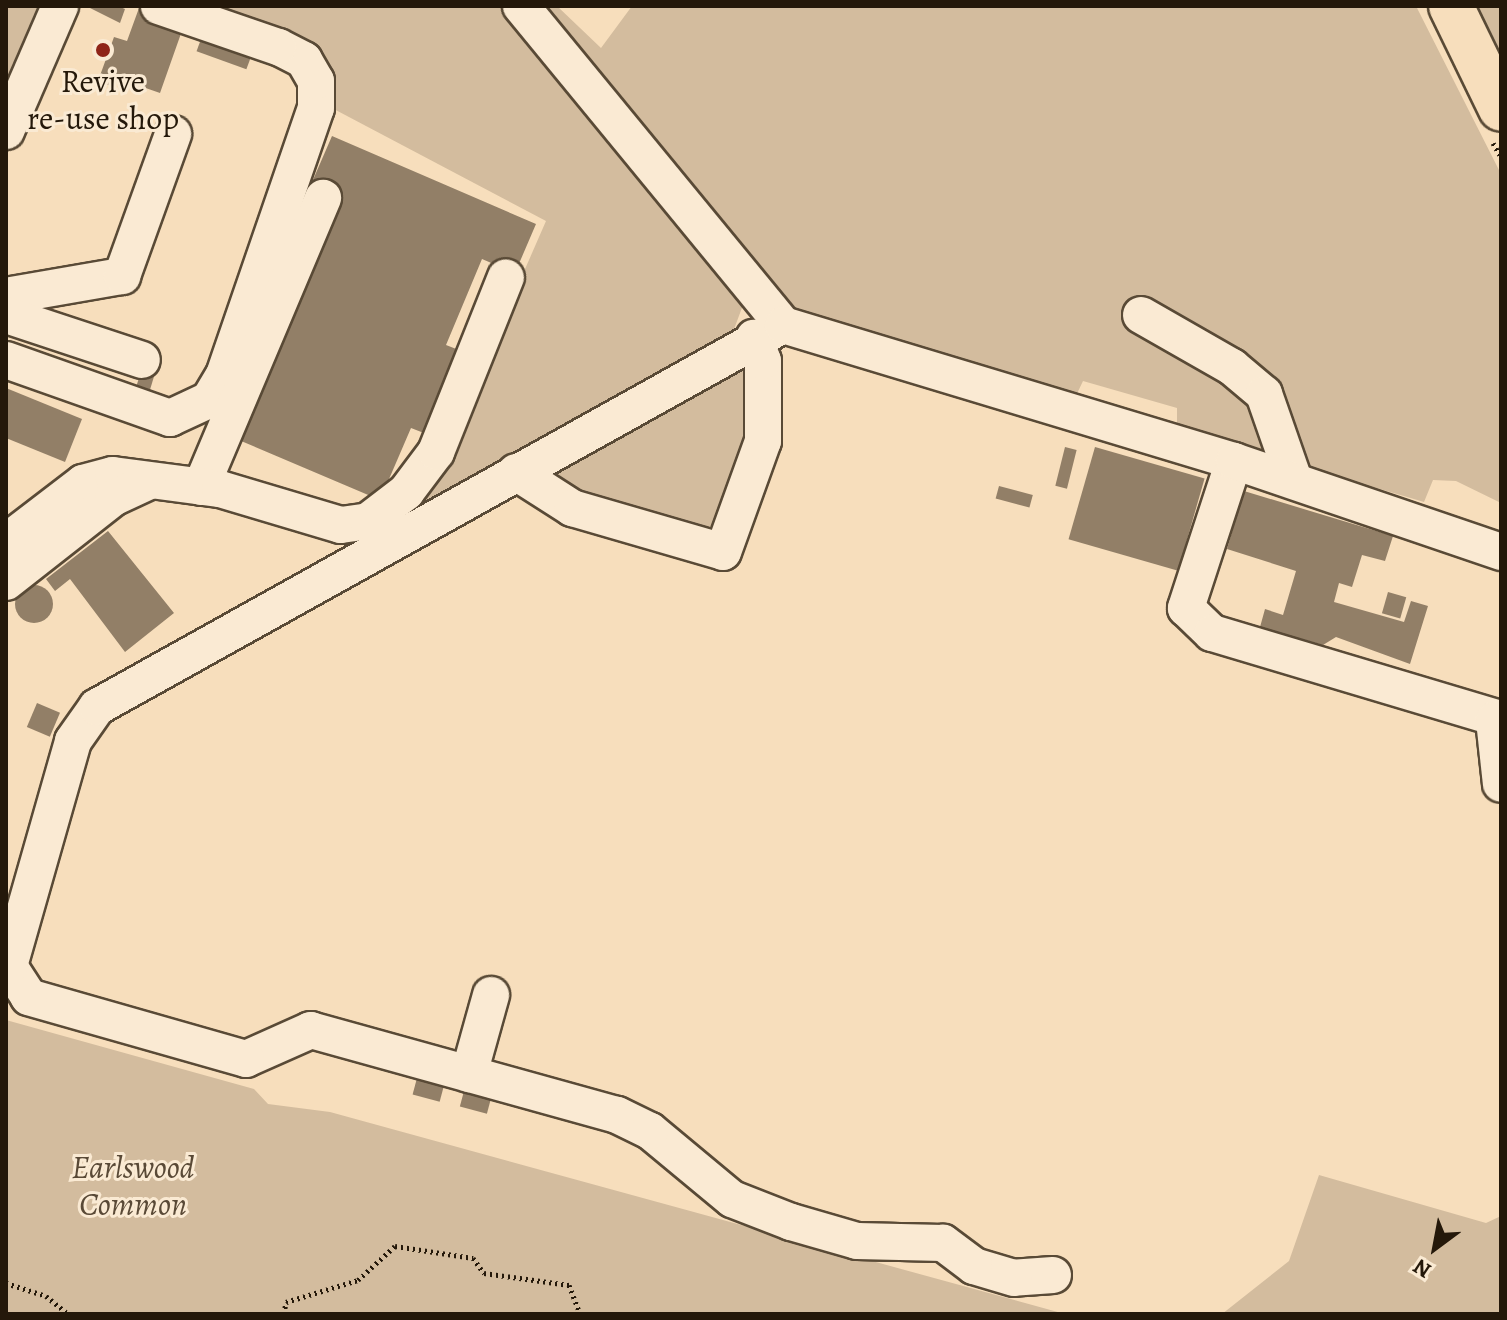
<!DOCTYPE html>
<style>
body{margin:0}
#map{position:relative;width:1507px;height:1320px;overflow:hidden;background:#f7debc;font-family:Alegreya,serif}
div>[style]{position:absolute}
.green>*{inset:0;background:#d3bc9e}
.building>*{inset:0;background:#927f67;transform-origin:0 0}
.round{border-radius:50%}
.path>*{height:5px;margin-top:-2.5px;transform-origin:0;background:repeating-linear-gradient(90deg,#24180a 0 2px,transparent 0 6px)}
.roads{filter:drop-shadow(2px 0 #594a36) drop-shadow(-2px 0 #594a36) drop-shadow(0 2px #594a36) drop-shadow(0 -2px #594a36)}
.minor>*{height:36px;margin:-18px;padding:0 18px;transform-origin:18px;border-radius:18px;background:#faead3}
.major>*{height:44px;margin:-22px;padding:0 22px;transform-origin:22px;border-radius:22px;background:#f7debc}
.dots>*{width:22px;height:22px;translate:-50% -50%;box-sizing:border-box;border:4px solid #faead3;border-radius:50%}
span{translate:-50% -50%;white-space:nowrap;text-align:center;line-height:1.15;-webkit-text-stroke:6px #faead3;paint-order:stroke}
.poi-label{font-size:32px;color:#24180a}
.park-label{font-size:32px;color:#594936;font-style:italic}
.frame{position:absolute;inset:0;border:8px solid #24180a;pointer-events:none}
.north{position:absolute;left:1395px;top:1208px;width:80px;height:80px;-webkit-text-stroke:6px #faead3;paint-order:stroke;rotate:212deg;font-size:22px;font-weight:700;line-height:32px;text-align:center;color:#24180a}
.north::after{content:'';display:block;margin:auto;width:28px;height:36px;background:#24180a;clip-path:polygon(50% 0,100% 100%,50% 72%,0 100%)}
</style>
<div id="map">
<div class="green">
<div style="clip-path:polygon(6px 6px,39px 6px,6px 90px)"></div>
<div style="clip-path:polygon(196px 6px,508px 6px,743px 305px,730px 340px,427px 512px,423px 503px,546px 221px,330px 107px,329px 65px,312px 48px)"></div>
<div style="clip-path:polygon(532px 6px,557px 6px,601px 48px,632px 6px,1416px 6px,1501px 174px,1501px 503px,1456px 481px,1433px 480px,1424px 502px,1177px 429px,1177px 408px,1083px 381px,1074px 400px,792px 317px)"></div>
<div style="clip-path:polygon(1467px 6px,1501px 6px,1501px 84px)"></div>
<div style="clip-path:polygon(744px 354px,751px 430px,720px 522px,699px 531px,566px 488px,553px 462px)"></div>
<div style="clip-path:polygon(6px 1020px,254px 1089px,268px 1104px,330px 1112px,1065px 1314px,6px 1314px)"></div>
<div style="clip-path:polygon(1319px 1175px,1486px 1223px,1501px 1216px,1501px 1314px,1222px 1314px,1289px 1261px)"></div>
</div>
<div class="building">
<div style="clip-path:polygon(86px 6px,118px 6px,125px 9px,120px 23px)"></div>
<div style="clip-path:polygon(139px 8px,184px 25px,160px 93px,114px 77px,111px 86px,98px 81px,114px 37px,127px 41px)"></div>
<div style="left:201px;top:39px;width:53px;height:13px;rotate:20deg"></div>
<div style="clip-path:polygon(332px 136px,536px 224px,515px 273px,482px 259px,446px 345px,464px 352px,429px 435px,411px 428px,380px 500px,234px 438px,309px 189px)"></div>
<div style="left:142px;top:368px;width:14px;height:26px;rotate:17deg"></div>
<div style="clip-path:polygon(6px 388px,82px 419px,65px 462px,6px 438px)"></div>
<div style="left:1065px;top:447px;width:12px;height:40px;rotate:14deg"></div>
<div style="left:1095px;top:447px;width:114px;height:96px;rotate:16deg"></div>
<div style="left:999px;top:486px;width:35px;height:13px;rotate:15deg"></div>
<div style="clip-path:polygon(1244px 491px,1393px 536px,1385px 561px,1362px 555px,1352px 587px,1339px 583px,1334px 602px,1404px 622px,1411px 601px,1428px 606px,1410px 664px,1336px 637px,1323px 645px,1299px 638px,1296px 649px,1257px 638px,1265px 609px,1283px 615px,1296px 571px,1227px 549px)"></div>
<div style="clip-path:polygon(108px 531px,174px 613px,125px 652px,70px 579px,55px 591px,46px 579px)"></div>
<div class="round" style="left:15px;top:585px;width:38px;height:38px"></div>
<div style="left:1388px;top:592px;width:19px;height:22px;rotate:16deg"></div>
<div style="left:37px;top:703px;width:25px;height:26px;rotate:23deg"></div>
<div style="left:417px;top:1078px;width:28px;height:17px;rotate:15deg"></div>
<div style="left:464px;top:1091px;width:28px;height:16px;rotate:15deg"></div>
</div>
<div class="path">
<div style="left:1493px;top:143px;width:16px;rotate:60deg"></div>
<div style="left:6px;top:1283px;width:42px;rotate:18deg"></div>
<div style="left:46px;top:1296px;width:28px;rotate:39deg"></div>
<div style="left:284px;top:1314px;width:12px;rotate:-81deg"></div>
<div style="left:286px;top:1302px;width:75px;rotate:-17deg"></div>
<div style="left:358px;top:1280px;width:50px;rotate:-42.6deg"></div>
<div style="left:395px;top:1246px;width:79px;rotate:8.7deg"></div>
<div style="left:473px;top:1258px;width:19px;rotate:54deg"></div>
<div style="left:484px;top:1273px;width:86px;rotate:8deg"></div>
<div style="left:569px;top:1285px;width:31px;rotate:69deg"></div>
</div>
<div class="roads">
<div class="minor">
<div style="left:521px;top:6px;width:413px;rotate:50.6deg"></div>
<div style="left:6px;top:131px;width:136px;rotate:-66.6deg"></div>
<div style="left:6px;top:296px;width:118px;rotate:-9.8deg"></div>
<div style="left:122px;top:276px;width:151px;rotate:-70.2deg"></div>
<div style="left:6px;top:315px;width:143px;rotate:18.3deg"></div>
<div style="left:1141px;top:315px;width:105px;rotate:29.7deg"></div>
<div style="left:1232px;top:367px;width:42px;rotate:40.2deg"></div>
<div style="left:1264px;top:394px;width:91px;rotate:70.8deg"></div>
<div style="left:6px;top:360px;width:174px;rotate:19.5deg"></div>
<div style="left:170px;top:418px;width:43px;rotate:-24.8deg"></div>
<div style="left:209px;top:400px;width:29px;rotate:-59deg"></div>
<div style="left:224px;top:375px;width:282px;rotate:-71deg"></div>
<div style="left:316px;top:108px;width:27px;rotate:-90deg"></div>
<div style="left:316px;top:81px;width:24px;rotate:-120deg"></div>
<div style="left:304px;top:60px;width:29px;rotate:-153deg"></div>
<div style="left:278px;top:47px;width:126px;rotate:-161deg"></div>
<div style="left:1234px;top:461px;width:155px;rotate:108.1deg"></div>
<div style="left:1186px;top:608px;width:36px;rotate:44deg"></div>
<div style="left:1212px;top:633px;width:302px;rotate:16.6deg"></div>
<div style="left:516px;top:472px;width:67px;rotate:32.7deg"></div>
<div style="left:572px;top:508px;width:157px;rotate:16.2deg"></div>
<div style="left:723px;top:552px;width:118px;rotate:-70.2deg"></div>
<div style="left:763px;top:441px;width:80px;rotate:-90deg"></div>
<div style="left:763px;top:361px;width:25px;rotate:-111deg"></div>
<div style="left:201px;top:487px;width:314px;rotate:-67.1deg"></div>
<div style="left:6px;top:542px;width:97px;rotate:-37.5deg"></div>
<div style="left:83px;top:483px;width:31px;rotate:-15deg"></div>
<div style="left:113px;top:475px;width:108px;rotate:7.5deg"></div>
<div style="left:220px;top:489px;width:126px;rotate:16.6deg"></div>
<div style="left:341px;top:525px;width:27px;rotate:-8deg"></div>
<div style="left:368px;top:521px;width:48px;rotate:-37.3deg"></div>
<div style="left:406px;top:492px;width:50px;rotate:-53.1deg"></div>
<div style="left:436px;top:452px;width:188px;rotate:-68.2deg"></div>
<div style="left:6px;top:582px;width:136px;rotate:-38.1deg"></div>
<div style="left:113px;top:498px;width:38px;rotate:-25deg"></div>
<div style="left:1494px;top:720px;width:64px;rotate:83.8deg"></div>
<div style="left:469px;top:1074px;width:82px;rotate:-74.4deg"></div>
<div style="left:1053px;top:1275px;width:39px;rotate:176deg"></div>
<div style="left:1014px;top:1278px;width:42px;rotate:-163.3deg"></div>
<div style="left:974px;top:1266px;width:39px;rotate:-143deg"></div>
<div style="left:943px;top:1243px;width:86px;rotate:-178.7deg"></div>
<div style="left:857px;top:1241px;width:69px;rotate:-163.9deg"></div>
<div style="left:791px;top:1222px;width:63px;rotate:-158.7deg"></div>
<div style="left:732px;top:1199px;width:107px;rotate:-140.3deg"></div>
<div style="left:650px;top:1131px;width:37px;rotate:-154deg"></div>
<div style="left:617px;top:1115px;width:318px;rotate:-164.5deg"></div>
<div style="left:311px;top:1030px;width:71px;rotate:156deg"></div>
<div style="left:246px;top:1059px;width:226px;rotate:-164.1deg"></div>
<div style="left:29px;top:997px;width:37px;rotate:-123deg"></div>
<div style="left:9px;top:966px;width:234px;rotate:-74.1deg"></div>
<div style="left:73px;top:741px;width:42px;rotate:-54.8deg"></div>
<div style="left:97px;top:707px;width:785px;rotate:-29.11deg"></div>
<div style="left:783px;top:325px;width:471px;rotate:16.8deg"></div>
<div style="left:1234px;top:461px;width:282px;rotate:18.8deg"></div>
</div>
<div class="major">
<div style="left:1451px;top:6px;width:114px;rotate:64.1deg"></div>
</div>
</div>
<div class="dots">
<div style="left:103px;top:50px;background:#8f2418"></div>
</div>
<div class="poi-label">
<span style="left:103px;top:100px">Revive<br>re-use shop</span>
</div>
<div class="park-label">
<span style="left:133px;top:1186px">Earlswood<br>Common</span>
</div>
<div class="frame"></div>
<div class="north">N</div>
</div>
